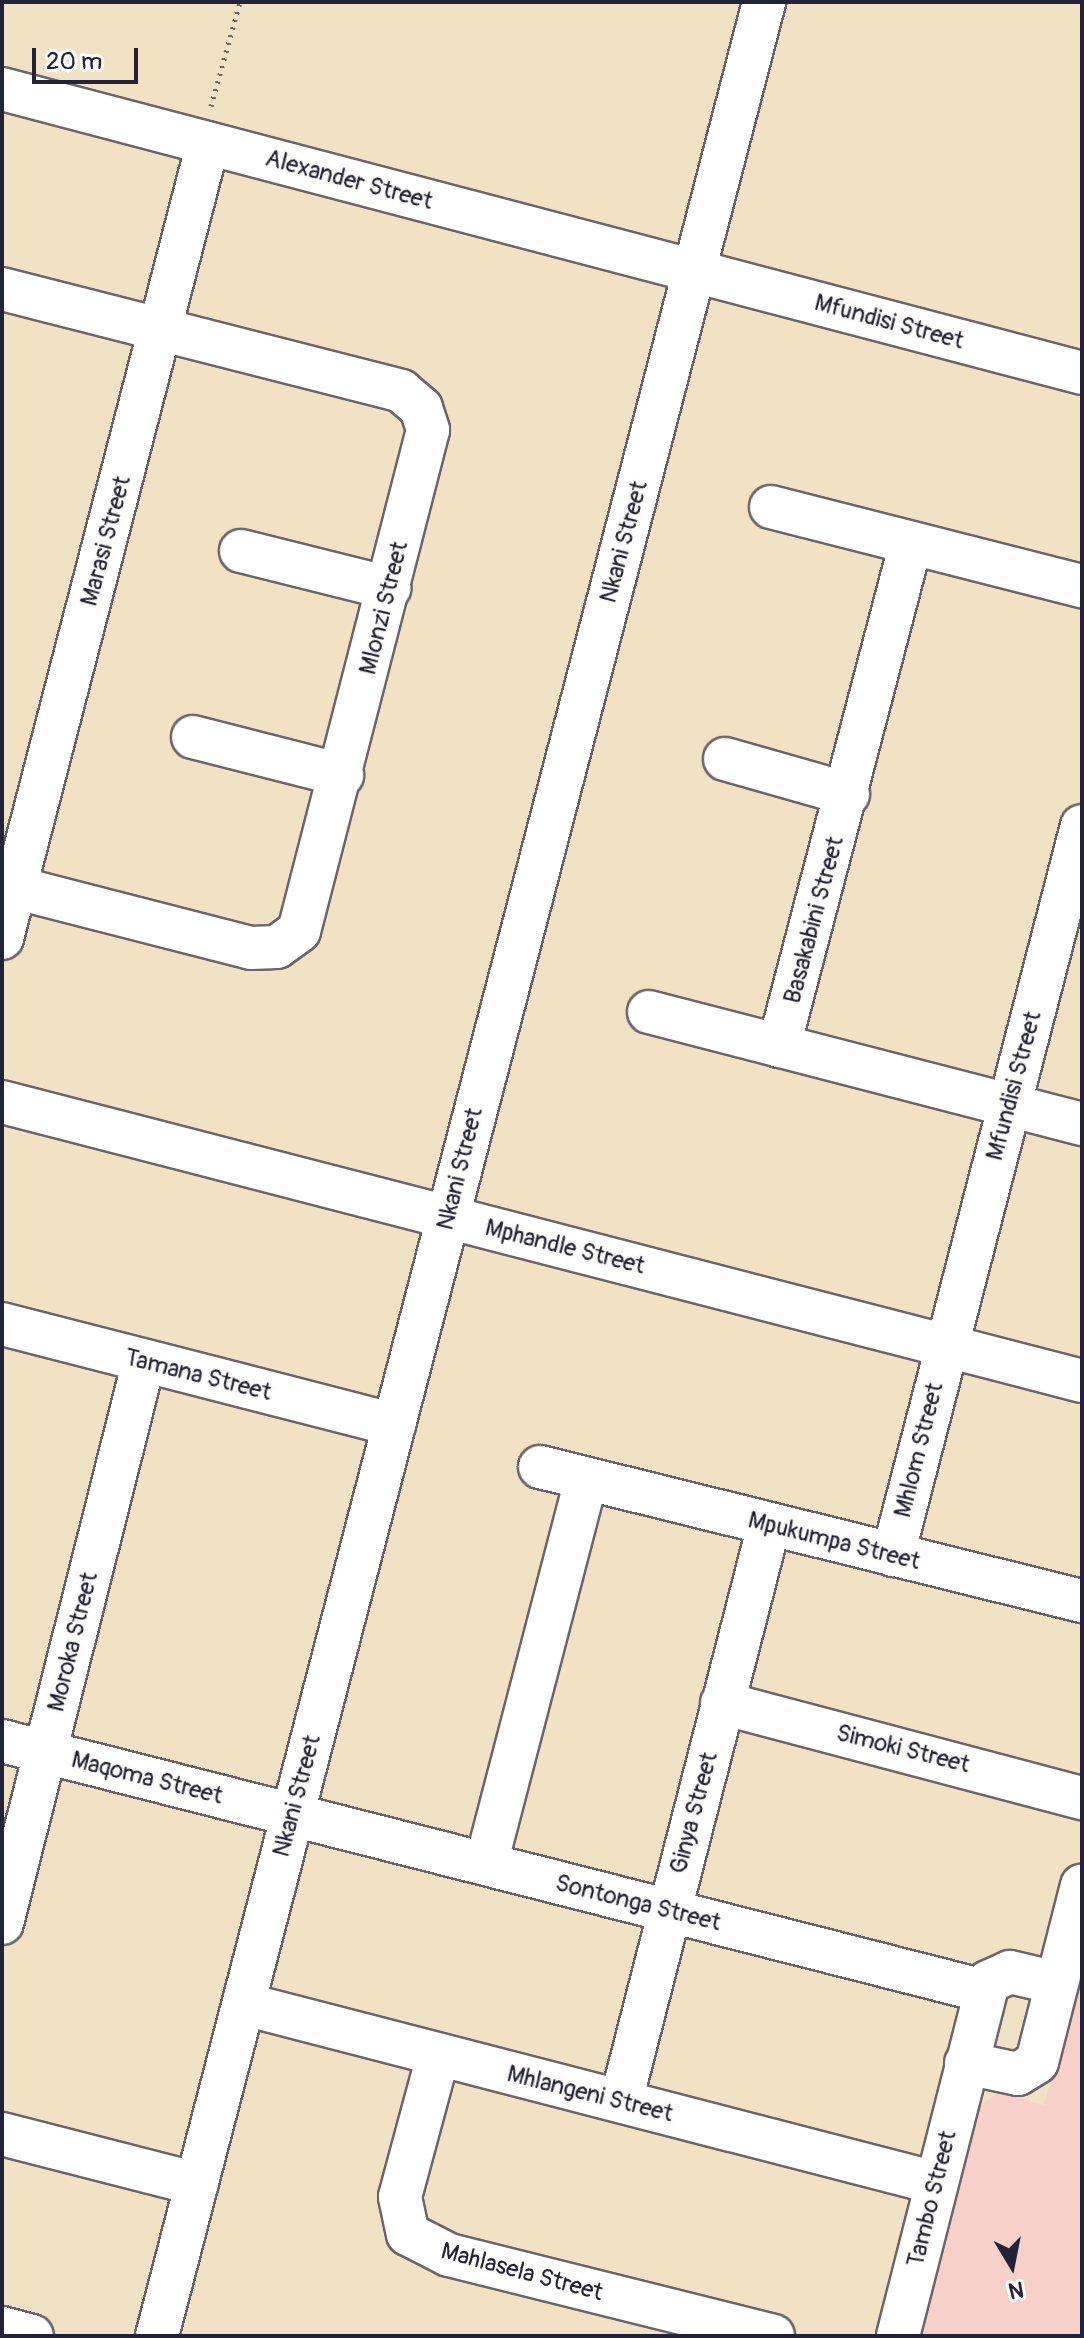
<!DOCTYPE html>
<style>
body{margin:0}
#map{position:relative;width:1084px;height:2338px;overflow:hidden;background:#f2e2c4;font-family:Pangolin,sans-serif}
div>[style]{position:absolute}
.built>*{inset:0;background:#f7d1c7}
.path>*{height:5px;margin-top:-2.5px;transform-origin:0;background:repeating-linear-gradient(90deg,#6b656b 0 2px,transparent 0 8px)}
.roads{filter:drop-shadow(2px 0 #6b656b) drop-shadow(-2px 0 #6b656b) drop-shadow(0 2px #6b656b) drop-shadow(0 -2px #6b656b)}
.minor>*{height:42px;margin:-21px;padding:0 21px;transform-origin:21px;border-radius:21px;background:#fff}
span{translate:-50% -50%;white-space:nowrap;text-align:center;line-height:1.15;-webkit-text-stroke:6px #fdfcf7;paint-order:stroke}
.street-label{font-size:24px;color:#22223b}
.frame{position:absolute;inset:0;border:4px solid #22223b;pointer-events:none}
.north{position:absolute;left:972px;top:2226px;width:80px;height:80px;-webkit-text-stroke:6px #fdfcf7;paint-order:stroke;rotate:170deg;font-size:22px;font-weight:700;line-height:32px;text-align:center;color:#22223b}
.north::after{content:'';display:block;margin:auto;width:28px;height:36px;background:#22223b;clip-path:polygon(50% 0,100% 100%,50% 72%,0 100%)}
.scale{position:absolute;left:32px;top:48px;width:106px;height:36px;box-sizing:border-box;border:4px solid #22223b;border-top:0;padding-left:10px;font-size:24px;line-height:28px;white-space:nowrap;color:#22223b;-webkit-text-stroke:6px #fdfcf7;paint-order:stroke}
</style>
<div id="map">
<div class="built">
<div style="clip-path:polygon(1082px 1968px,1082px 2336px,920px 2336px,980px 2106px,999px 2092px,1044px 2105px)"></div>
</div>
<div class="path">
<div style="left:211px;top:106px;width:108px;rotate:-74.4deg"></div>
</div>
<div class="roads">
<div class="minor">
<div style="left:2px;top:89px;width:1117px;rotate:14.73deg"></div>
<div style="left:2px;top:289px;width:412px;rotate:14.3deg"></div>
<div style="left:401px;top:391px;width:26px;rotate:40deg"></div>
<div style="left:421px;top:408px;width:23px;rotate:72deg"></div>
<div style="left:428px;top:430px;width:517px;rotate:104.44deg"></div>
<div style="left:299px;top:931px;width:27px;rotate:144deg"></div>
<div style="left:277px;top:947px;width:26px;rotate:178deg"></div>
<div style="left:251px;top:948px;width:257px;rotate:-165.6deg"></div>
<div style="left:771px;top:507px;width:321px;rotate:14.3deg"></div>
<div style="left:241px;top:551px;width:153px;rotate:14deg"></div>
<div style="left:193px;top:737px;width:154px;rotate:14.3deg"></div>
<div style="left:725px;top:759px;width:128px;rotate:15.9deg"></div>
<div style="left:2px;top:938px;width:821px;rotate:-75.47deg"></div>
<div style="left:649px;top:1012px;width:447px;rotate:14.5deg"></div>
<div style="left:779px;top:1046px;width:520px;rotate:-75.3deg"></div>
<div style="left:2px;top:1102px;width:1115px;rotate:14.48deg"></div>
<div style="left:2px;top:1324px;width:405px;rotate:14.4deg"></div>
<div style="left:540px;top:1467px;width:558px;rotate:13.89deg"></div>
<div style="left:893px;top:1555px;width:753px;rotate:-75.47deg"></div>
<div style="left:722px;top:1703px;width:372px;rotate:14.8deg"></div>
<div style="left:2px;top:1741px;width:1013px;rotate:14.28deg"></div>
<div style="left:486px;top:1864px;width:398px;rotate:-75.4deg"></div>
<div style="left:2px;top:1923px;width:580px;rotate:-75.82deg"></div>
<div style="left:244px;top:2004px;width:715px;rotate:14.5deg"></div>
<div style="left:438px;top:2056px;width:146px;rotate:105.1deg"></div>
<div style="left:400px;top:2197px;width:38px;rotate:78deg"></div>
<div style="left:408px;top:2234px;width:46px;rotate:27.1deg"></div>
<div style="left:449px;top:2255px;width:334px;rotate:14deg"></div>
<div style="left:966px;top:2063px;width:53px;rotate:11.9deg"></div>
<div style="left:1018px;top:2074px;width:22px;rotate:-32deg"></div>
<div style="left:1037px;top:2062px;width:182px;rotate:-75.7deg"></div>
<div style="left:621px;top:2101px;width:595px;rotate:-75.59deg"></div>
<div style="left:2px;top:2134px;width:201px;rotate:14.4deg"></div>
<div style="left:2px;top:2328px;width:31px;rotate:15deg"></div>
<div style="left:157px;top:2336px;width:2412px;rotate:-75.42deg"></div>
<div style="left:898px;top:2336px;width:365px;rotate:-75.7deg"></div>
<div style="left:988px;top:1982px;width:24px;rotate:-24deg"></div>
<div style="left:1010px;top:1972px;width:48px;rotate:13.2deg"></div>
</div>
</div>
<div class="street-label">
<span style="left:349px;top:180px;rotate:15deg">Alexander Street</span>
<span style="left:889px;top:322px;rotate:15deg">Mfundisi Street</span>
<span style="left:106px;top:541px;rotate:-75deg">Marasi Street</span>
<span style="left:624px;top:542px;rotate:-75deg">Nkani Street</span>
<span style="left:384px;top:608px;rotate:-76deg">Mlonzi Street</span>
<span style="left:814px;top:920px;rotate:-75deg">Basakabini Street</span>
<span style="left:1014px;top:1086px;rotate:-75deg">Mfundisi Street</span>
<span style="left:460px;top:1169px;rotate:-76deg">Nkani Street</span>
<span style="left:565px;top:1247px;rotate:14deg">Mphandle Street</span>
<span style="left:198px;top:1375px;rotate:14deg">Tamana Street</span>
<span style="left:919px;top:1450px;rotate:-76deg">Mhlom Street</span>
<span style="left:834px;top:1541px;rotate:14deg">Mpukumpa Street</span>
<span style="left:73px;top:1642px;rotate:-76deg">Moroka Street</span>
<span style="left:903px;top:1749px;rotate:14deg">Simoki Street</span>
<span style="left:147px;top:1778px;rotate:14deg">Maqoma Street</span>
<span style="left:297px;top:1796px;rotate:-75deg">Nkani Street</span>
<span style="left:694px;top:1813px;rotate:-75deg">Ginya Street</span>
<span style="left:638px;top:1903px;rotate:14deg">Sontonga Street</span>
<span style="left:590px;top:2094px;rotate:14deg">Mhlangeni Street</span>
<span style="left:932px;top:2199px;rotate:-76deg">Tambo Street</span>
<span style="left:522px;top:2272px;rotate:15deg">Mahlasela Street</span>
</div>
<div class="frame"></div>
<div class="north">N</div>
<div class="scale">20 m</div>
</div>
